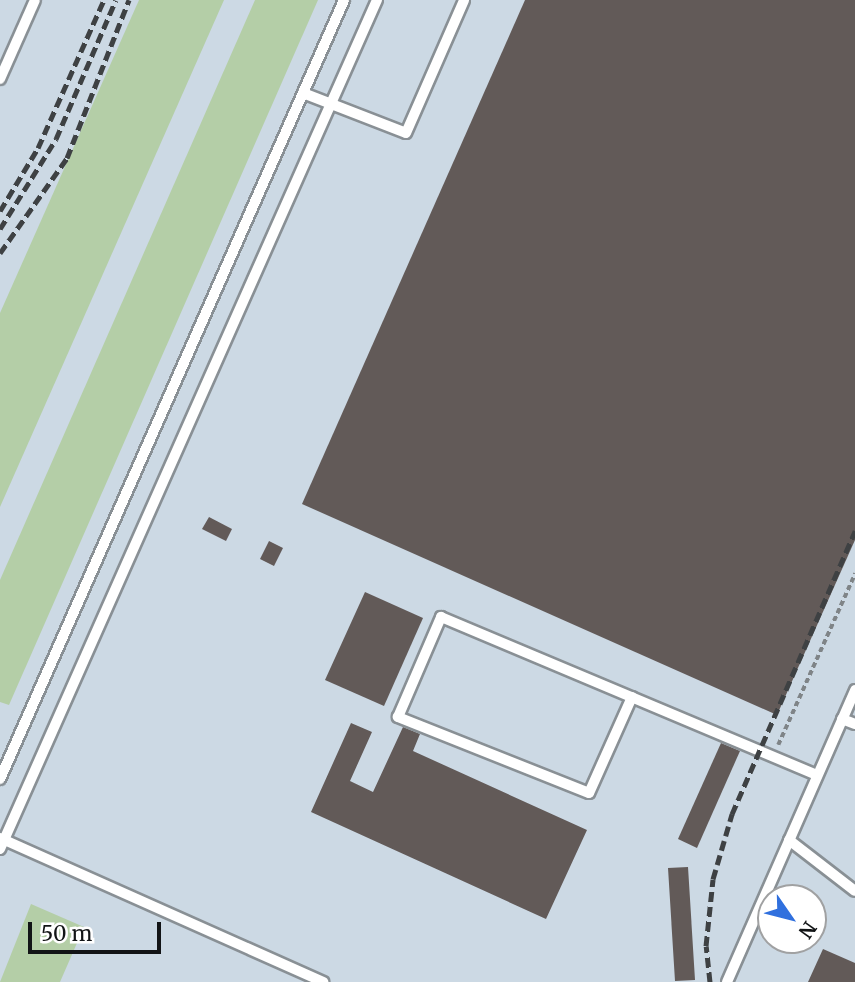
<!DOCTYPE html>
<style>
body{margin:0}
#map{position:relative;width:855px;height:982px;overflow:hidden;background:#dce3e8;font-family:Merriweather,serif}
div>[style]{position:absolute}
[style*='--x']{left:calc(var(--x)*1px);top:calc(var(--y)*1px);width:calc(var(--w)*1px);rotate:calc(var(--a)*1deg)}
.built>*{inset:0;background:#ccd9e4}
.green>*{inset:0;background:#b4cea7}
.building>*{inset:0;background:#625a58}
.path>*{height:3.5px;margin-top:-1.75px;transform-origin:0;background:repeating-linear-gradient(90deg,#7f8487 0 5px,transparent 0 8.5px)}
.roads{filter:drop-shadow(2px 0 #899095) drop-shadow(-2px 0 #899095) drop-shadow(0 2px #899095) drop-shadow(0 -2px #899095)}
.service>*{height:10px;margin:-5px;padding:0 5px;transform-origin:5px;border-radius:5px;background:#fff}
.rail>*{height:5px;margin-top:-2.5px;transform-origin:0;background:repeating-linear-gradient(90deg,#3e4143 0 10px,transparent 0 15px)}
span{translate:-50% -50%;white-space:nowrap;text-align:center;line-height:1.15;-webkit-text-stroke:7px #fff;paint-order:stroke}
.north{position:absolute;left:757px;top:884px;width:70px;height:70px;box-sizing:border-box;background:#fff;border:2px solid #a0a1a2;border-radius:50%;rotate:125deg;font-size:19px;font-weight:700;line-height:28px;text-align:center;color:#121416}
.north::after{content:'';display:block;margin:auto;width:24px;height:32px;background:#3070de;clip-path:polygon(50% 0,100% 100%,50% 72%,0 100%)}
.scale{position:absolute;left:28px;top:922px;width:133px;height:32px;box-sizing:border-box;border:4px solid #121416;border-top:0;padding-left:9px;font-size:21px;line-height:24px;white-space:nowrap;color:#121416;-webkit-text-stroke:5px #fff;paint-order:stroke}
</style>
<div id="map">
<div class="built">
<i style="clip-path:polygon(evenodd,0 0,855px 0,855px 982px,0 982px,0 0,771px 898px,813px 898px,813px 940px,771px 940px,771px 898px)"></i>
</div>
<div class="green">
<i style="clip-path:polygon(139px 0,224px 0,0 507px,0 313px)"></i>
<i style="clip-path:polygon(255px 0,318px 0,9px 705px,0 702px,0 580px)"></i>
<i style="clip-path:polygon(31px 904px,84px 927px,60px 982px,0 982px)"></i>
</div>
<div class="building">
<i style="clip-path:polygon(525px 0,855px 0,855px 540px,777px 715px,302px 504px)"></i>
<i style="clip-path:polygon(209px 517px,232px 529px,226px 541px,202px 529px)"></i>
<i style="clip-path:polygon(269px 541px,283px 548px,274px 566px,260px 559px)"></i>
<i style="clip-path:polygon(365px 592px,423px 618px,384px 706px,325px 680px)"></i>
<i style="clip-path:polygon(351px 723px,372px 732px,350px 781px,373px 792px,403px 727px,420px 734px,413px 751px,587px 830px,546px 919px,311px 812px)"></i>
<i style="clip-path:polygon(721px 743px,740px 751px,697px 848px,678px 839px)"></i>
<i style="clip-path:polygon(688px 867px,695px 980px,675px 981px,668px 868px)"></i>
<i style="clip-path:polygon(823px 949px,855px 963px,855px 982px,808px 982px)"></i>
</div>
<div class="path">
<i style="--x:778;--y:745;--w:188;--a:-65.8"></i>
</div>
<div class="roads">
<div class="service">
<i style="--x:0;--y:79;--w:86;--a:-66.1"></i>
<i style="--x:303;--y:93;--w:110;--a:21.2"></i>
<i style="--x:406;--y:133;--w:145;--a:-66.4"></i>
<i style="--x:632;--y:697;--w:105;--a:114.1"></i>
<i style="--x:589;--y:793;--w:206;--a:-158.3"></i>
<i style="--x:398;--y:717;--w:109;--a:-66.7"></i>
<i style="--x:441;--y:617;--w:408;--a:22.8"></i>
<i style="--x:842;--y:719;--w:14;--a:21"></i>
<i style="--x:0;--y:779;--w:852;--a:-66.17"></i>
<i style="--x:0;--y:838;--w:354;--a:24"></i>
<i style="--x:789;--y:840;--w:83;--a:37.7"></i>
<i style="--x:0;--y:849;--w:929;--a:-66.06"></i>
<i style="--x:727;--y:982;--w:319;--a:-66.3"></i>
</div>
</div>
<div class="rail">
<i style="--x:0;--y:211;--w:74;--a:-58.9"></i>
<i style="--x:38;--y:148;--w:162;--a:-66"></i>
<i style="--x:0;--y:229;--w:106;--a:-58.1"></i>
<i style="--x:56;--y:139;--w:151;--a:-66.7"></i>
<i style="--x:0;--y:253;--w:116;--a:-54.8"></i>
<i style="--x:67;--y:158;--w:170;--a:-68.6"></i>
<i style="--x:710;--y:982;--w:36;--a:-96"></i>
<i style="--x:706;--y:946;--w:67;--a:-84"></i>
<i style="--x:713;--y:879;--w:68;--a:-73.7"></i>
<i style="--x:732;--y:814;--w:309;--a:-66.5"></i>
</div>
<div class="north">N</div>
<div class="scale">50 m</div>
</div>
